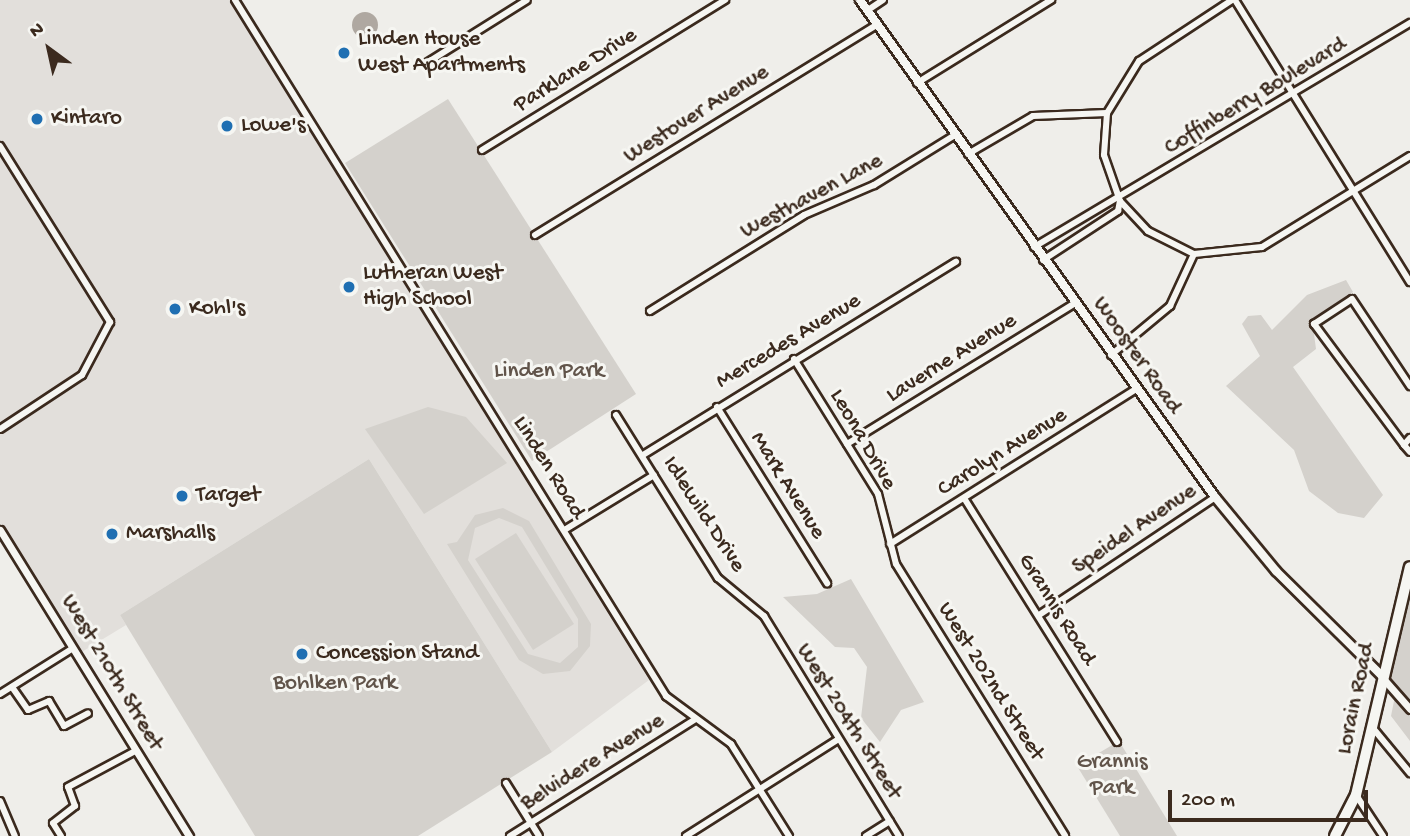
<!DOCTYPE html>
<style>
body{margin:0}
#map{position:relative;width:1410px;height:836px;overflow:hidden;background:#efeeea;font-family:"Gochi Hand",sans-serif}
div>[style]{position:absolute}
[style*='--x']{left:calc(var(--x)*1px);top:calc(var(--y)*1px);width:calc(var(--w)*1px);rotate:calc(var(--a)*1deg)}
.built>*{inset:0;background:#e2dfdb}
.green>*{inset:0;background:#d4d1cc}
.water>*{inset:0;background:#afa8a1}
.round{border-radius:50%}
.roads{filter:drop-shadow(2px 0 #3b2a1e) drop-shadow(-2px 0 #3b2a1e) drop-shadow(0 2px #3b2a1e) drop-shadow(0 -2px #3b2a1e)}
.minor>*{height:6px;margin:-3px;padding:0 3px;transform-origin:3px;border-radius:3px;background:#f6f6f2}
.tertiary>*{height:7px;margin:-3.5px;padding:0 3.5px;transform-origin:3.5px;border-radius:3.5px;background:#f6f6f2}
.secondary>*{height:8px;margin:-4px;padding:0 4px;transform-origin:4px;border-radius:4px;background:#f6f6f2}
.primary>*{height:10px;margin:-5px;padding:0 5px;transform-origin:5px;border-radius:5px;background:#f6f6f2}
.dots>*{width:19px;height:19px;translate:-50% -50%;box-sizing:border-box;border:4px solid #f6f6f2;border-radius:50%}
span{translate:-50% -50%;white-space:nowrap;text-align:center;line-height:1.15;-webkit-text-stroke:6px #f6f6f2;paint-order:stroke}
.poi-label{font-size:23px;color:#3b2a1e}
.left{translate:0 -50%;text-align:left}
.street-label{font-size:23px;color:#3b2a1e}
.park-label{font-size:23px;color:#61544a}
.north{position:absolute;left:14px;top:14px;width:70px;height:70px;-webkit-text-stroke:5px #f6f6f2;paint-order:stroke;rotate:327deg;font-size:19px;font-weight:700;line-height:28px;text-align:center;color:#3b2a1e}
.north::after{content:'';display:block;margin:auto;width:24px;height:32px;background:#3b2a1e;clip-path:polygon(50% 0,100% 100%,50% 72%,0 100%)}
.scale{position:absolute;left:1168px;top:790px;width:200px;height:32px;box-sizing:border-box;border:4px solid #3b2a1e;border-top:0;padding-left:9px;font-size:21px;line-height:24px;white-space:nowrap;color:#3b2a1e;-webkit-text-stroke:5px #f6f6f2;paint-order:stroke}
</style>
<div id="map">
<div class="built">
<i style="clip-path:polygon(0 0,229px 0,649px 680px,552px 752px,369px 459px,120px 615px,126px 625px,80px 653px,0 523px)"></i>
</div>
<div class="green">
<i style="clip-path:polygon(448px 99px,636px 394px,532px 461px,345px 163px)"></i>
<i style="clip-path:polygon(1346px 280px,1353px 292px,1312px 319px,1316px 349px,1293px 367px,1383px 495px,1364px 518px,1338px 513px,1309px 491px,1294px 450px,1226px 386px,1260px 356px,1242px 324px,1248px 316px,1261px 315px,1272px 330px,1307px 295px)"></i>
<i style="clip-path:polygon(428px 407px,466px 417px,507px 463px,424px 514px,365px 429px)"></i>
<i style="clip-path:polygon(369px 459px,552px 752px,418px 836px,255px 836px,120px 615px)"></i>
<i style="clip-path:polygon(evenodd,503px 508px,529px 521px,591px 624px,590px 646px,570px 671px,543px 674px,519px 660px,447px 544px,457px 542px,475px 515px,503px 508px,499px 518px,522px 527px,578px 619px,578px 647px,560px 663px,528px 654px,468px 560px,475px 528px,499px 518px)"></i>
<i style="clip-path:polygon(516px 533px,574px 624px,533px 650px,475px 559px)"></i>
<i style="clip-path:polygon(851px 579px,924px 702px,901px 710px,880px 742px,861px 718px,867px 667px,854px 648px,835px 647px,783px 597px,817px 594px)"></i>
<i style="clip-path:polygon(1410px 584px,1410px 741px,1391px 716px,1396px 691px,1382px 675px)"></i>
<i style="clip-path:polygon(1119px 741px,1177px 836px,1120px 836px,1077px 766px)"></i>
</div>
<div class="water">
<i class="round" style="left:352px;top:12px;width:26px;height:26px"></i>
</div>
<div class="roads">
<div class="minor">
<i style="--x:235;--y:0;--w:819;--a:58.23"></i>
<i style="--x:666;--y:696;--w:81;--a:36.4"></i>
<i style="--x:731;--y:744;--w:109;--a:57.8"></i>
<i style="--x:1232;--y:0;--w:111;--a:146.7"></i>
<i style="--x:1139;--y:61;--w:61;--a:121.6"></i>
<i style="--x:1107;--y:113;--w:42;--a:94.1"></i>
<i style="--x:1104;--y:155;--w:49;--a:70.8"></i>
<i style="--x:1120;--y:201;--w:41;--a:47"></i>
<i style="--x:1148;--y:231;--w:51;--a:26.6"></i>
<i style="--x:1194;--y:254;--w:68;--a:-5.9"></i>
<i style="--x:1262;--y:247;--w:174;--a:-31.6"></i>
<i style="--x:1235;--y:0;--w:332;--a:58.2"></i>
<i style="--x:868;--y:10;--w:18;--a:-34"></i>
<i style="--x:425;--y:64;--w:120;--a:-32.1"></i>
<i style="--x:917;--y:83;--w:158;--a:-31.8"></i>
<i style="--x:0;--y:146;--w:208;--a:58"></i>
<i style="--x:110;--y:322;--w:60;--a:117.8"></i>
<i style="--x:82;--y:375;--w:98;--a:146.6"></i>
<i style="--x:482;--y:150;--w:286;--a:-31.7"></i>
<i style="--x:968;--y:154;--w:75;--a:-30.3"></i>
<i style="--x:1033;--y:116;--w:74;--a:-2.3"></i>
<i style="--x:535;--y:235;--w:403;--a:-31.6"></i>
<i style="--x:1034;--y:247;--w:438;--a:-30.8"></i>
<i style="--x:1043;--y:260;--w:90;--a:-33.2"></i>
<i style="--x:1118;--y:211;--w:10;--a:-79"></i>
<i style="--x:650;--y:311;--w:181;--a:-31.9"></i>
<i style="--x:804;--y:215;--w:76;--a:-23.2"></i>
<i style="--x:874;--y:185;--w:95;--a:-31.7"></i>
<i style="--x:1111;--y:355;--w:77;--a:-39.7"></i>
<i style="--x:1170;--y:306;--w:57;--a:-65.2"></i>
<i style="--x:794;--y:359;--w:159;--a:58.1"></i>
<i style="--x:878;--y:494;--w:72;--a:75.6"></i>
<i style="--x:896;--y:564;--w:320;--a:58.1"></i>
<i style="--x:717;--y:407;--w:208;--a:58"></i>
<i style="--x:616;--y:415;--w:192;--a:58"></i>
<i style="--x:718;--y:578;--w:60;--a:39.6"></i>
<i style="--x:764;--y:616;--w:258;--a:58.5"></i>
<i style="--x:1410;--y:438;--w:9;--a:131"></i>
<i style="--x:1404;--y:445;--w:9;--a:49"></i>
<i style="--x:847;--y:444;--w:268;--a:-31.7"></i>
<i style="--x:1404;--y:445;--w:151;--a:-126.6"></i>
<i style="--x:1314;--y:324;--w:45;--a:-33.3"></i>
<i style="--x:1352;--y:299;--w:105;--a:56.3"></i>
<i style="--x:643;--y:455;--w:368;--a:-31.7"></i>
<i style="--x:964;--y:498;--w:288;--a:57.9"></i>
<i style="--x:566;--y:529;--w:103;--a:-31.5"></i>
<i style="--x:890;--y:544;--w:289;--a:-32.2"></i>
<i style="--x:1039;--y:615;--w:212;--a:-33.8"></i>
<i style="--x:12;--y:687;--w:28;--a:55"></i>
<i style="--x:28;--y:710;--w:23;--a:-23"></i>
<i style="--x:49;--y:701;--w:29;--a:59"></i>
<i style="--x:64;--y:726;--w:27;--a:-28"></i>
<i style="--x:0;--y:694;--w:86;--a:-32.2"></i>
<i style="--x:1372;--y:727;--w:60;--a:50.4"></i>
<i style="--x:506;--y:783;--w:62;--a:58.1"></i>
<i style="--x:1356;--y:795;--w:49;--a:56.6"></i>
<i style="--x:0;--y:801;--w:38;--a:67"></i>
<i style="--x:61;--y:836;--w:15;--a:-122"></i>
<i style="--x:53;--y:823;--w:28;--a:-38"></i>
<i style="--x:75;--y:806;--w:20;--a:-110"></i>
<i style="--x:68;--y:787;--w:76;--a:-28.2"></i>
<i style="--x:510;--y:836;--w:218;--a:-32.2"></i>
<i style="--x:686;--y:836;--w:179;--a:-32.4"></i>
<i style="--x:866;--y:836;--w:28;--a:-32"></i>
</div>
<div class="tertiary">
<i style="--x:0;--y:530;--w:360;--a:58.3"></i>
<i style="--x:1381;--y:676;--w:44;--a:48.7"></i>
</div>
<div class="secondary">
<i style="--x:860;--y:0;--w:611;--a:54.46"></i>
<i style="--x:1215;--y:497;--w:96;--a:50.5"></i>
<i style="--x:1276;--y:571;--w:148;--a:44.7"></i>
</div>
<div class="primary">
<i style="--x:1335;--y:836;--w:46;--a:-62.9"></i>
<i style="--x:1356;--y:795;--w:234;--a:-76.7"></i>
</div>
</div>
<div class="dots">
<i style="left:344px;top:53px;background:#1f6fb2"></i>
<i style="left:37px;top:119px;background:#1f6fb2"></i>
<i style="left:227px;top:126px;background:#1f6fb2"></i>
<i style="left:349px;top:287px;background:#1f6fb2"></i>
<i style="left:175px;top:309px;background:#1f6fb2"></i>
<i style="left:182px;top:496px;background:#1f6fb2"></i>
<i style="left:112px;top:534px;background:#1f6fb2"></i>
<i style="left:302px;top:654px;background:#1f6fb2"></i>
</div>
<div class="poi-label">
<span class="left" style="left:358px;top:53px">Linden House<br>West Apartments</span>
<span class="left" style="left:51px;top:119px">Kintaro</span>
<span class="left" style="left:241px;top:126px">Lowe's</span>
<span class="left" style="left:363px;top:287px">Lutheran West<br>High School</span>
<span class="left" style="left:189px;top:309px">Kohl's</span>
<span class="left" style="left:196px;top:496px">Target</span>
<span class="left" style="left:126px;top:534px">Marshalls</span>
<span class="left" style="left:316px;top:654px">Concession Stand</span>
</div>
<div class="street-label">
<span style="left:576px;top:71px;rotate:-32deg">Parklane Drive</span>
<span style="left:1256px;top:97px;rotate:-31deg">Coffinberry Boulevard</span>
<span style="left:697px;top:115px;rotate:-32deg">Westover Avenue</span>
<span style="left:812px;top:197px;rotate:-28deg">Westhaven Lane</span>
<span style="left:789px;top:342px;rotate:-31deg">Mercedes Avenue</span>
<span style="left:1136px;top:356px;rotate:55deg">Wooster Road</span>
<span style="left:952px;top:359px;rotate:-32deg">Laverne Avenue</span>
<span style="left:862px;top:440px;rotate:60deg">Leona Drive</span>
<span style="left:1003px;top:453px;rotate:-32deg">Carolyn Avenue</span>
<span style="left:548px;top:468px;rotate:58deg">Linden Road</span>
<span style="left:787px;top:486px;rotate:58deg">Mark Avenue</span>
<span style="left:703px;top:515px;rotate:57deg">Idlewild Drive</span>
<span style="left:1135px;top:530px;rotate:-34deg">Speidel Avenue</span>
<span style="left:1056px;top:610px;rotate:58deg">Grannis Road</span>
<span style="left:111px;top:673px;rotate:59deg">West 210th Street</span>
<span style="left:990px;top:682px;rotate:58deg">West 202nd Street</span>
<span style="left:1357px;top:699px;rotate:-78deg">Lorain Road</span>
<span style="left:848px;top:722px;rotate:58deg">West 204th Street</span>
<span style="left:593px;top:763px;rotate:-32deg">Belvidere Avenue</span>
</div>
<div class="park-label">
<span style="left:549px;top:372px">Linden Park</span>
<span style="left:335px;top:684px">Bohlken Park</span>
<span style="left:1112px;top:776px">Grannis<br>Park</span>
</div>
<div class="north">N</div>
<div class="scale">200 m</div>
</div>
